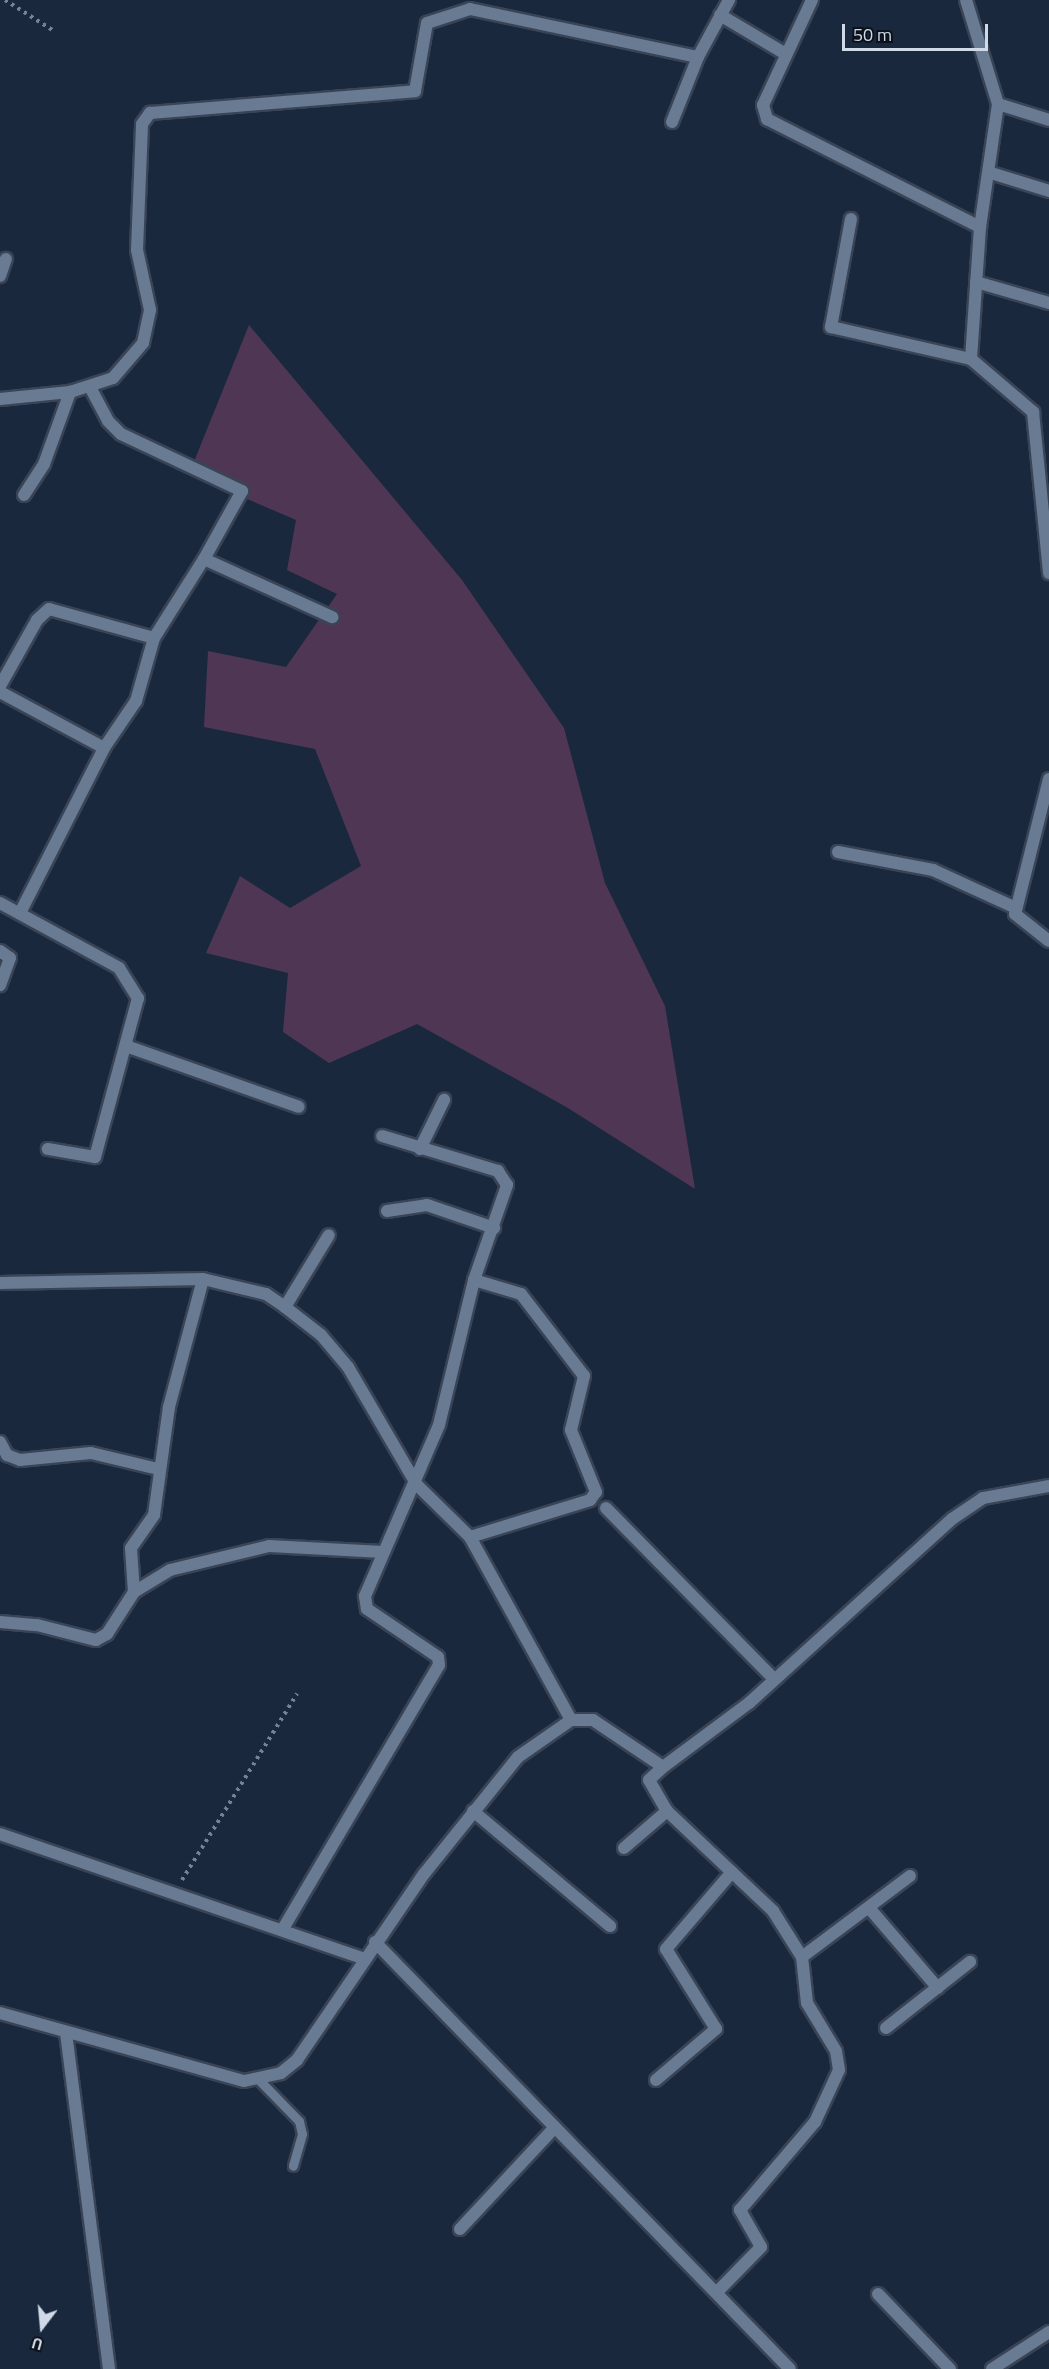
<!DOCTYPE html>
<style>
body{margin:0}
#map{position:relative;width:1049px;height:2369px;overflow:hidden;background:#1a283d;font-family:"Titillium Web",sans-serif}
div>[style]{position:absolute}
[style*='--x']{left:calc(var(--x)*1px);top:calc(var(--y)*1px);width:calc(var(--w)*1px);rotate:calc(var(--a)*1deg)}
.green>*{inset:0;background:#4f3654}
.path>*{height:4px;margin-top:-2px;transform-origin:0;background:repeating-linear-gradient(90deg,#778294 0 3px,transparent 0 7.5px)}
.roads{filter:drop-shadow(2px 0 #394456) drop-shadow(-2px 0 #394456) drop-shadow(0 2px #394456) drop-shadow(0 -2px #394456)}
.service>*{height:9px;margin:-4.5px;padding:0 4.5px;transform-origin:4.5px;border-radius:4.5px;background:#697a93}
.minor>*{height:12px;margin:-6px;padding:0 6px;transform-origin:6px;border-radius:6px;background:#697a93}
span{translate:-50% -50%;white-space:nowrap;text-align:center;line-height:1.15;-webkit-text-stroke:4.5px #0a111a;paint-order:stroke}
.north{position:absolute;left:12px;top:2297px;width:60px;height:60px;-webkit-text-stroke:4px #0a111a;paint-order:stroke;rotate:196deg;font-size:16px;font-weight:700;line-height:24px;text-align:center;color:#cfd9e7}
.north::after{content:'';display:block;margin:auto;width:21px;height:27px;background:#cfd9e7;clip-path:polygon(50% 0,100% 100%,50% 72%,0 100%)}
.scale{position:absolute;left:842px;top:24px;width:146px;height:27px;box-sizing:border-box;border:3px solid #cfd9e7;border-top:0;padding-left:8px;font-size:18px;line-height:21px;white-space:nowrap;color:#cfd9e7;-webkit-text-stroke:4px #0a111a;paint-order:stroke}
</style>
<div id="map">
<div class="green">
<i style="clip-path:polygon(249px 325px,462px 580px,564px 728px,605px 883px,665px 1006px,695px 1189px,568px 1108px,417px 1024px,329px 1063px,283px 1032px,288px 973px,206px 953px,240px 876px,290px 908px,361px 866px,315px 749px,204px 727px,208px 651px,286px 667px,337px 594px,287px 570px,296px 520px,189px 474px)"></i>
</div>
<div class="path">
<i style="--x:5;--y:0;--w:58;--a:32.3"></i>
<i style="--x:182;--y:1880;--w:219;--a:-58.3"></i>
</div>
<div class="roads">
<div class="service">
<i style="--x:260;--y:2081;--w:56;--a:45.7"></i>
<i style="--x:299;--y:2121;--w:13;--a:77"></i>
<i style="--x:302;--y:2134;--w:33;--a:106"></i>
</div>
<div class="minor">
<i style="--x:812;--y:0;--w:116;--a:115"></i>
<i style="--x:763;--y:105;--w:15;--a:74"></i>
<i style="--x:767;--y:119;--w:239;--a:26.9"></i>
<i style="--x:966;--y:0;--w:109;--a:72.9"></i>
<i style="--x:998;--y:104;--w:124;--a:98.3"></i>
<i style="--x:980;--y:227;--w:132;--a:93.9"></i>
<i style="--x:971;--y:359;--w:82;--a:40.5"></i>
<i style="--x:1033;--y:412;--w:162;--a:84.3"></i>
<i style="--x:720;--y:15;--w:74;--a:30.7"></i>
<i style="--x:998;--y:104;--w:53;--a:17.4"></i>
<i style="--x:672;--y:122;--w:70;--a:-68.2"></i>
<i style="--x:991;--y:173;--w:61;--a:17.2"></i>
<i style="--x:851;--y:219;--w:110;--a:100.5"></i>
<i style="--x:831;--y:327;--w:144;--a:12.9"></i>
<i style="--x:0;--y:276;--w:18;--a:-71"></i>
<i style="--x:976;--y:282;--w:76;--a:16"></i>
<i style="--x:90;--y:387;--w:38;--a:62"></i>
<i style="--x:108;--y:421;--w:18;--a:45"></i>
<i style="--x:121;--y:434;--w:134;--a:25.2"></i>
<i style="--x:242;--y:491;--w:78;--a:119.2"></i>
<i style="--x:0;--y:399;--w:70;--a:-5.7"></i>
<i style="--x:70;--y:392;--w:45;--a:-18"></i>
<i style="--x:113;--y:378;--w:46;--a:-49.4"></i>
<i style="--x:143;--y:343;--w:34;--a:-78"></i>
<i style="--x:150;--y:310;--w:61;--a:-102.2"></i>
<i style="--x:137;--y:250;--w:126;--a:-87.7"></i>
<i style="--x:142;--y:124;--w:14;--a:-54"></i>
<i style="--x:150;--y:113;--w:266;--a:-4.7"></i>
<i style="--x:415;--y:91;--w:69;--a:-80"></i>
<i style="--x:427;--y:23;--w:45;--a:-18"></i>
<i style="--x:470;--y:9;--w:233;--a:11.9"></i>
<i style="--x:698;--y:57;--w:65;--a:-61.5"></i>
<i style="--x:24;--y:495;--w:37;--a:-57"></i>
<i style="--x:44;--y:464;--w:77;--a:-70.1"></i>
<i style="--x:0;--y:686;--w:76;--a:-60.7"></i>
<i style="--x:37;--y:620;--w:16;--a:-43"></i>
<i style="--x:49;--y:609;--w:109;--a:15.4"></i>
<i style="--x:154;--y:638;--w:93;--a:-57.7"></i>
<i style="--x:204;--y:559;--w:141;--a:24.4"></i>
<i style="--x:0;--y:692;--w:118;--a:28.3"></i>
<i style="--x:1049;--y:779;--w:139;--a:104.1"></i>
<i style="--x:1015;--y:914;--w:43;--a:38.5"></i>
<i style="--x:838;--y:852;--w:97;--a:10.7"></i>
<i style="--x:933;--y:870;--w:91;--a:24.6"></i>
<i style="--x:0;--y:903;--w:136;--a:28.6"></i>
<i style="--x:119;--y:968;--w:36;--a:58"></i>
<i style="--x:138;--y:998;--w:165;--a:105.1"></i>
<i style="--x:95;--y:1157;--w:48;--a:-170.3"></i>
<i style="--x:20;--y:913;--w:185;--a:-63"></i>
<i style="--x:104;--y:748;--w:57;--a:-55.8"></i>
<i style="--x:136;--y:701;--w:66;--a:-74.1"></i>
<i style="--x:0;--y:951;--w:12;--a:35"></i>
<i style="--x:10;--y:958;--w:29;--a:110"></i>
<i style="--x:126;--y:1046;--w:183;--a:19.4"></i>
<i style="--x:420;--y:1149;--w:55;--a:-63.9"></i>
<i style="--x:387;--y:1211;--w:40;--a:-8.5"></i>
<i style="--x:427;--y:1205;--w:71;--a:18.9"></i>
<i style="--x:0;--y:1283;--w:203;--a:-1.1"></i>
<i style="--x:203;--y:1279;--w:65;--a:13.4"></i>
<i style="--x:266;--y:1294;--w:23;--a:34"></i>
<i style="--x:285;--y:1307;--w:46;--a:37.9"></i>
<i style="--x:321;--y:1335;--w:42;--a:49.8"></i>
<i style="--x:348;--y:1367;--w:137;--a:59.7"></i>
<i style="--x:417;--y:1485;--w:74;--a:44.5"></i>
<i style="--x:470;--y:1537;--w:209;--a:61.1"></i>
<i style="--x:285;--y:1307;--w:84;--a:-58.6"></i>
<i style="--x:0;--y:1442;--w:15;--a:62"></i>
<i style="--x:7;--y:1455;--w:14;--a:21"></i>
<i style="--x:20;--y:1460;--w:71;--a:-5.6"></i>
<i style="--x:91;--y:1453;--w:69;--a:13.4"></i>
<i style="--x:606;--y:1508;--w:240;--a:45.5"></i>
<i style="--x:470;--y:1537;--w:126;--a:-17.1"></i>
<i style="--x:590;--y:1500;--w:10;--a:-53"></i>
<i style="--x:596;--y:1492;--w:67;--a:-112"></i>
<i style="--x:571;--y:1430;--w:56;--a:-76.5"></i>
<i style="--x:584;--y:1376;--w:103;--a:-127.5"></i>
<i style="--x:521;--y:1294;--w:49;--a:-163.4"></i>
<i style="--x:134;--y:1592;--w:44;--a:-93.9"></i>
<i style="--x:131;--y:1548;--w:40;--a:-55.1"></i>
<i style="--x:154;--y:1515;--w:109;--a:-82.1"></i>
<i style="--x:169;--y:1407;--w:132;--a:-75.1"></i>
<i style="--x:0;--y:1622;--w:37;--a:5"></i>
<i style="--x:37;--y:1625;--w:61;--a:14.3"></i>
<i style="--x:96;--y:1640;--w:13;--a:-29"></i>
<i style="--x:107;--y:1634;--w:50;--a:-57.3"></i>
<i style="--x:134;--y:1592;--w:42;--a:-31.4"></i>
<i style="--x:170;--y:1570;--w:102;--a:-13.6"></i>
<i style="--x:269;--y:1546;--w:114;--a:3"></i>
<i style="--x:663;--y:1767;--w:19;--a:137"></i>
<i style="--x:649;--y:1780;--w:36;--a:60"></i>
<i style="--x:667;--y:1811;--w:146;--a:43.3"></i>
<i style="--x:773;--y:1911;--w:54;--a:57.8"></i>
<i style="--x:802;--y:1957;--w:135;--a:-36.9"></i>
<i style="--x:473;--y:1811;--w:179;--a:40"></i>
<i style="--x:0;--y:1834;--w:384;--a:18.9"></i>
<i style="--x:624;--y:1848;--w:57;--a:-40.7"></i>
<i style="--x:870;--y:1909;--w:104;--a:49.3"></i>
<i style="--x:284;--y:1927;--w:304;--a:-59.4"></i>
<i style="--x:439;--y:1665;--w:8;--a:-97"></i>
<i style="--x:438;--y:1657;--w:86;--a:-145.9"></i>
<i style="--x:367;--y:1609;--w:13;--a:-99"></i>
<i style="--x:365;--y:1596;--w:186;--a:-66.6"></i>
<i style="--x:439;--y:1425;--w:149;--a:-76.4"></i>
<i style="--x:474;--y:1280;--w:101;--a:-70.8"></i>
<i style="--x:507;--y:1185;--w:17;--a:-123"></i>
<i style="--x:498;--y:1171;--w:121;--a:-163.2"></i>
<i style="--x:375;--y:1942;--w:595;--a:45.82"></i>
<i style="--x:0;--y:2013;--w:253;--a:15.6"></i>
<i style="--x:244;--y:2081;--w:38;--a:-12"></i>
<i style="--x:281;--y:2073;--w:21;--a:-39"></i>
<i style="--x:297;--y:2060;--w:225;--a:-55.7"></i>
<i style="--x:424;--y:1874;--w:150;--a:-51.2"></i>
<i style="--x:518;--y:1757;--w:65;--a:-34.9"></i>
<i style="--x:571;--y:1720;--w:22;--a:0"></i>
<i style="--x:593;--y:1720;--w:84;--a:33.9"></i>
<i style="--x:663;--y:1767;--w:107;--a:-36.7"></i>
<i style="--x:749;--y:1703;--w:274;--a:-42.2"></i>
<i style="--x:952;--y:1519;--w:37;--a:-34"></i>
<i style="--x:983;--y:1498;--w:67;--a:-10.3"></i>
<i style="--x:886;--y:2028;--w:107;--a:-38.2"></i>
<i style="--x:66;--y:2033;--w:339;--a:82.7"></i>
<i style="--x:656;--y:2080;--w:79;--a:-40.4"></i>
<i style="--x:716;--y:2029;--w:94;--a:-122"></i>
<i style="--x:666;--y:1949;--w:101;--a:-49.4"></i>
<i style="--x:460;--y:2229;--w:139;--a:-47"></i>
<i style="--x:717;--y:2292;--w:63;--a:-45.6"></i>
<i style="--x:761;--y:2247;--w:43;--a:-119.6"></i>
<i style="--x:740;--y:2210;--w:116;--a:-49.6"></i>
<i style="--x:815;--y:2122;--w:57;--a:-65.2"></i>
<i style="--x:839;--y:2070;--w:19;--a:-99"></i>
<i style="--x:836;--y:2051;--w:56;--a:-121.1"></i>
<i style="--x:807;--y:2003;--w:46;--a:-96.2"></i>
<i style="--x:878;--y:2294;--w:104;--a:46.2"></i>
<i style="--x:992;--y:2369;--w:68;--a:-33"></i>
</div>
</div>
<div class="north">U</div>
<div class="scale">50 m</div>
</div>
